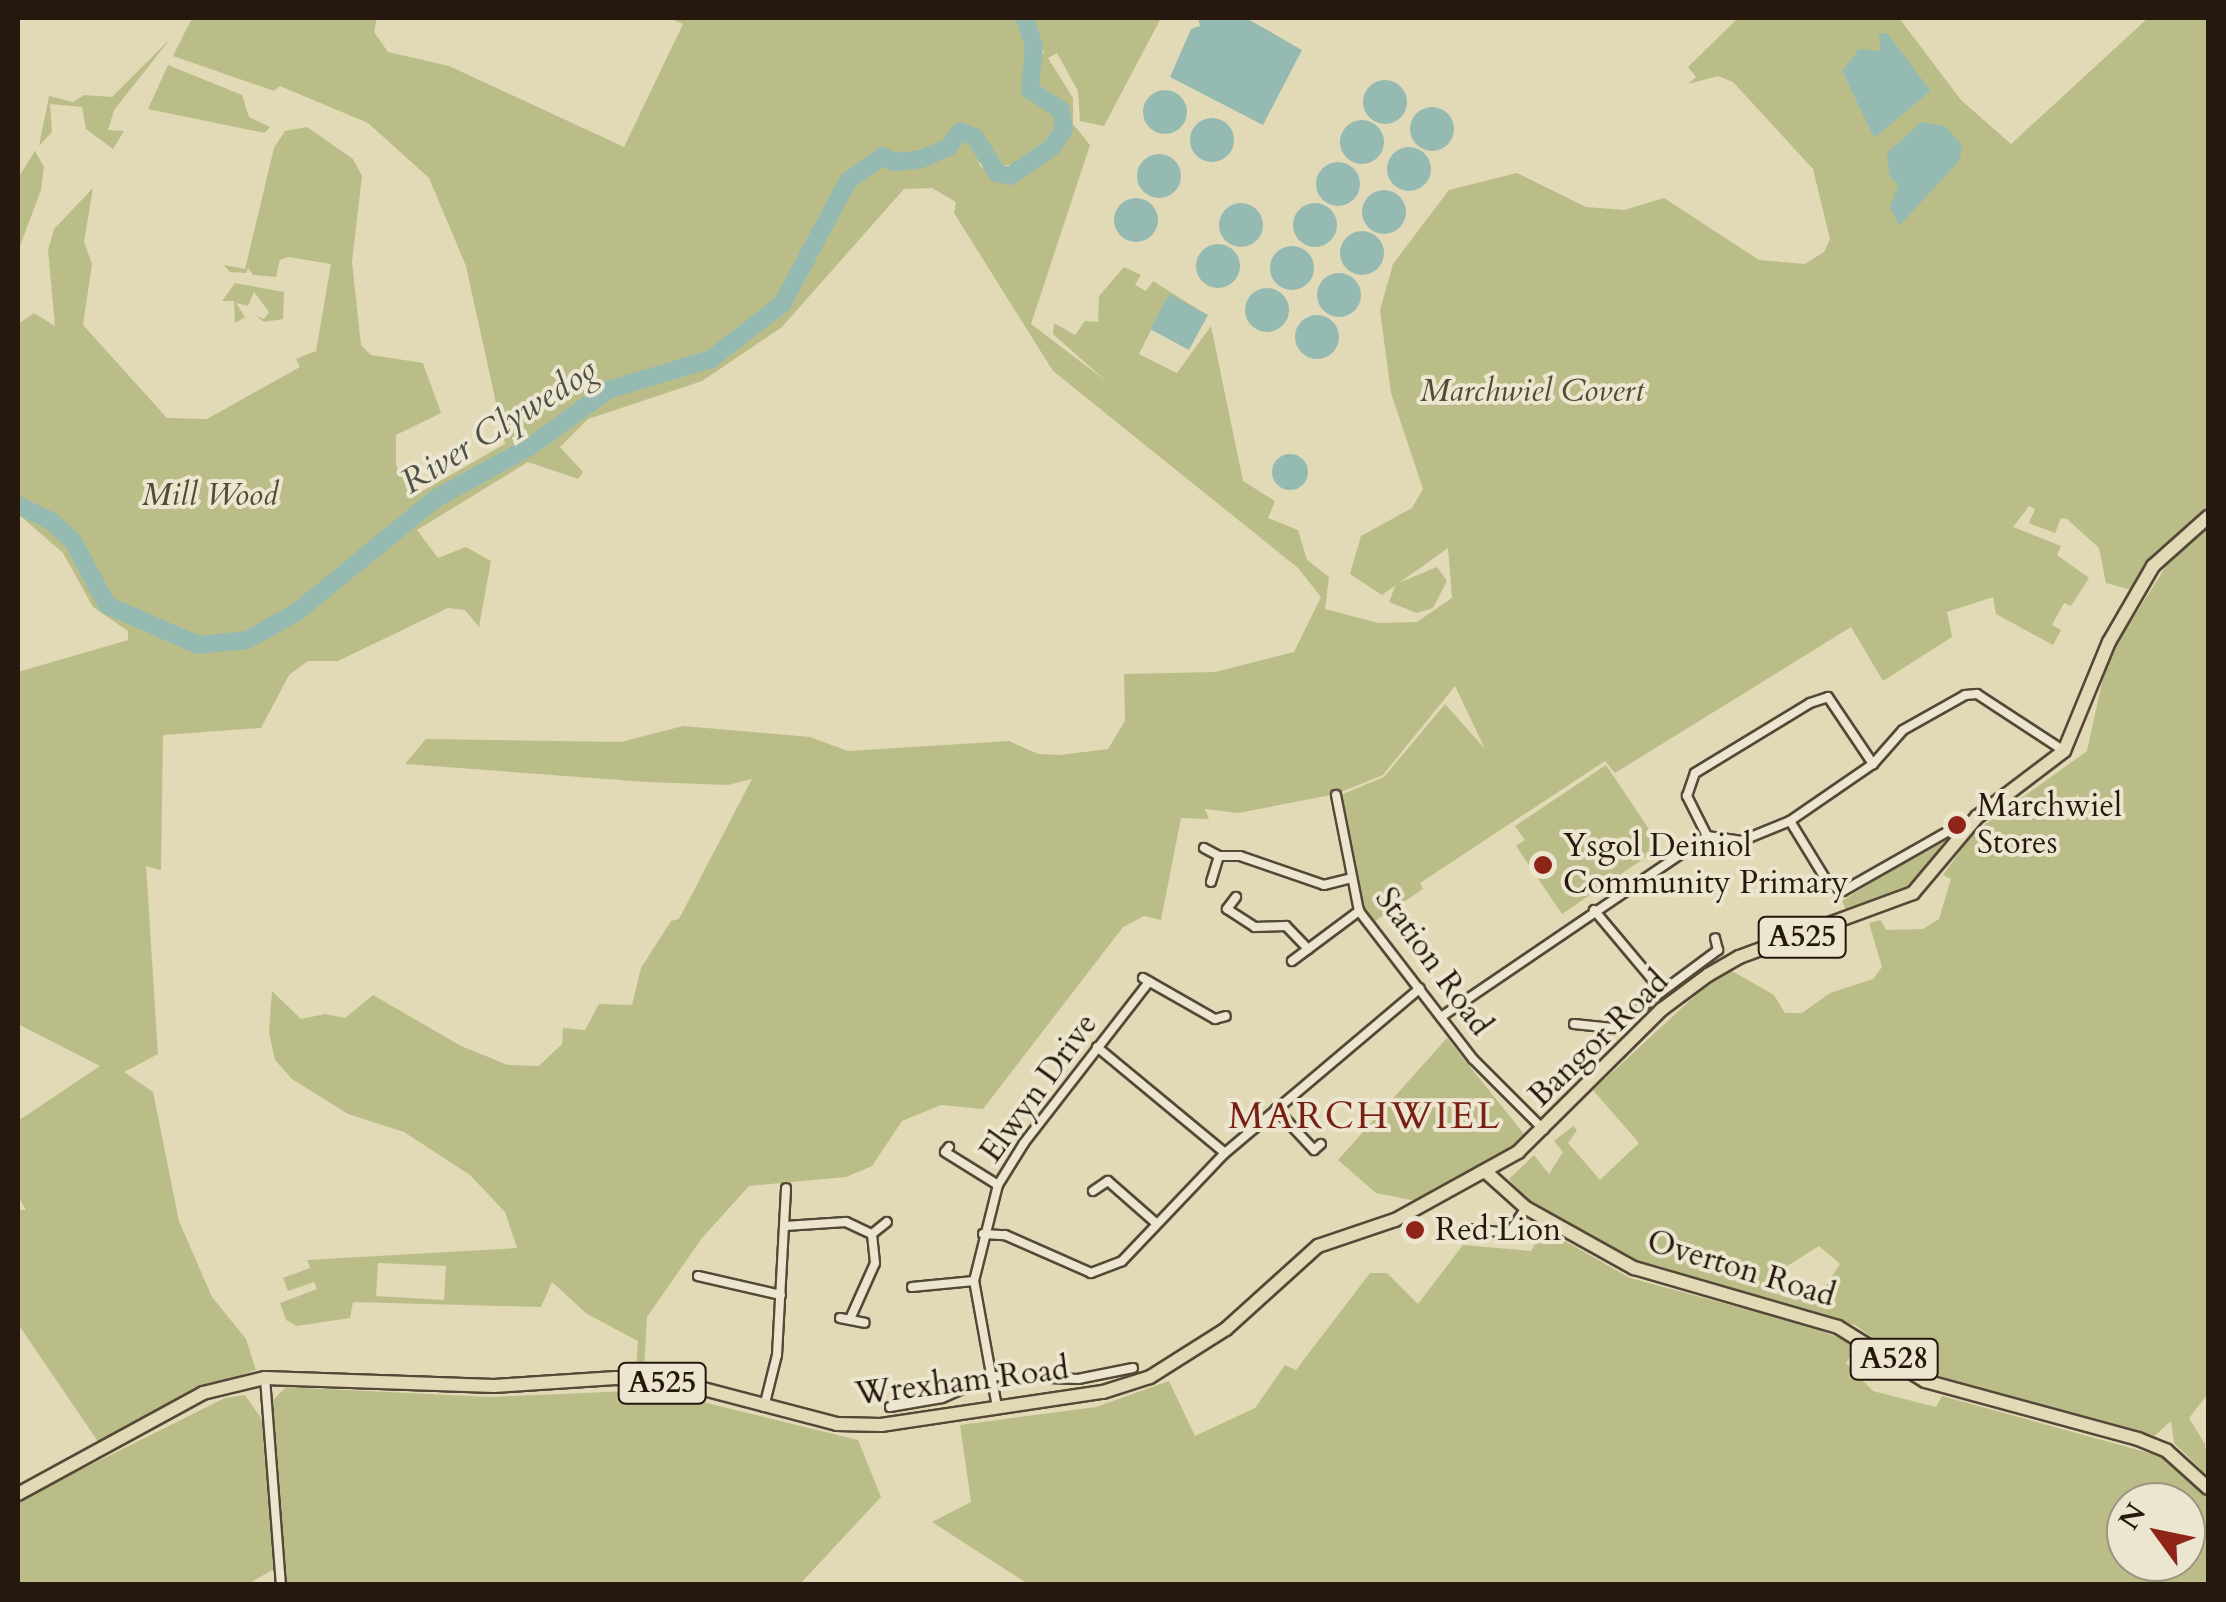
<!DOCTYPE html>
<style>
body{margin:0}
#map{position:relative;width:2226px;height:1602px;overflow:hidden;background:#e2d9b7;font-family:Cardo,serif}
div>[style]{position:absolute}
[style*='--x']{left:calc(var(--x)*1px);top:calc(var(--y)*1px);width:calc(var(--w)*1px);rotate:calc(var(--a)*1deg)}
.green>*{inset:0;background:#bbbd89}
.water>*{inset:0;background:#95bab1}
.round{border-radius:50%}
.river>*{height:18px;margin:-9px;padding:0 9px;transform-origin:9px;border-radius:9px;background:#95bab1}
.roads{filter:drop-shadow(2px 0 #554837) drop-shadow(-2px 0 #554837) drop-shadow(0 2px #554837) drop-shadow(0 -2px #554837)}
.street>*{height:8px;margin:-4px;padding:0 4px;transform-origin:4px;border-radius:4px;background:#ece6d0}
.primary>*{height:12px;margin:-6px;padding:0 6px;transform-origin:6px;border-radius:6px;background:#e2d9b7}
.dots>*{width:28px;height:28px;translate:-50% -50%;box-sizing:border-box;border:5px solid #ece6d0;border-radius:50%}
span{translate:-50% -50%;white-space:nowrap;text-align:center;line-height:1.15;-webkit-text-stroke:8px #ece6d0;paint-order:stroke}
.shield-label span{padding:2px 8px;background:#ece6d0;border:2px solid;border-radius:8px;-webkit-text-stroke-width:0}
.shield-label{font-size:30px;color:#26180c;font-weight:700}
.park-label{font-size:32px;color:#534a32;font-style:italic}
.poi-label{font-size:32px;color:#26180c}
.left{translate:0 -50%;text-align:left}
.street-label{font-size:32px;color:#26180c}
.water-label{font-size:35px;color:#4d5146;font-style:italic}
.quarter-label{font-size:38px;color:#7a1f14;letter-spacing:2.5px}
.frame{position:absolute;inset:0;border:20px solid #26180c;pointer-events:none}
.north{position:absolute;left:2106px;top:1482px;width:100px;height:100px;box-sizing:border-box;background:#ece6d0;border:2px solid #9d9482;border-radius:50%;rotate:303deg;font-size:28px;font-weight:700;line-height:40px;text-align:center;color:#26180c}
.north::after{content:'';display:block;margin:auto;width:35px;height:45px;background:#8f2418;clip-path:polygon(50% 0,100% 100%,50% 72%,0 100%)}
</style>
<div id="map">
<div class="green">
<i style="clip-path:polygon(evenodd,192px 18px,377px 18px,374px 32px,388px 52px,449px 66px,624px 147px,683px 24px,669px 18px,1019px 18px,1032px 50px,1024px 89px,1063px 119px,1052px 145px,1022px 164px,994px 166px,986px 159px,981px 130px,963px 125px,941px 149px,903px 162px,882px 154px,851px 170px,830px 195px,829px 219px,869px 166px,915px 166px,952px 153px,965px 136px,975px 145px,980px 166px,1008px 183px,1054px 155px,1071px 114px,1031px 78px,1040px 52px,1045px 54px,1028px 18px,1161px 18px,1104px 126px,1080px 121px,1078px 91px,1057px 53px,1048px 58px,1073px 98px,1073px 124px,1090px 145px,1031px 324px,1106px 381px,1053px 334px,1054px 323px,1075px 335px,1085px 321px,1098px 322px,1099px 296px,1124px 267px,1141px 275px,1135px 285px,1146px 291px,1153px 281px,1207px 315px,1168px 296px,1139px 354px,1177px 373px,1211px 326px,1243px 481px,1275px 501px,1268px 518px,1298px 530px,1307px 560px,1329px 577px,1325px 609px,1378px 623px,1417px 622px,1452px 598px,1448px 548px,1382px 595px,1350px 574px,1361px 536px,1412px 508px,1423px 489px,1391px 393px,1380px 310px,1393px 264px,1449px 190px,1517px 173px,1586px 207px,1624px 210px,1664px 198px,1759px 260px,1805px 264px,1824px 252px,1830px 239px,1813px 169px,1733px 82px,1718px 76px,1688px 84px,1696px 77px,1688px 67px,1738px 18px,1899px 18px,1961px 100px,2011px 144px,2148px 18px,2208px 18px,2208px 511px,2175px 536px,2132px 590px,2106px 583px,2099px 548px,2067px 519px,2061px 518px,2055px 533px,2029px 523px,2035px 509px,2029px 506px,2013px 527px,2061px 546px,2057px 555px,2089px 578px,2071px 606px,2064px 603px,2052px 625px,2061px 630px,2053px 645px,1996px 614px,1993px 597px,1947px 612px,1952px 637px,1883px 681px,1851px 627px,1615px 773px,1605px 761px,1420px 883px,1423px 889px,1372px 923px,1356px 895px,1338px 796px,1384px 777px,1445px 704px,1485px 749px,1455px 686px,1383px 775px,1336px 794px,1238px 813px,1205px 809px,1209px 819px,1181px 818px,1161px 920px,1144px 916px,1123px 927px,983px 1109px,941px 1105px,902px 1121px,872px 1166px,846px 1177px,749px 1186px,702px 1238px,647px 1317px,644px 1370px,636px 1369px,638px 1341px,587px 1314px,552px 1282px,541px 1307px,353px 1302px,350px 1318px,297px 1326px,286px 1320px,280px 1303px,317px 1289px,314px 1282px,288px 1291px,283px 1278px,310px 1268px,307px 1260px,517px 1248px,505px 1212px,470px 1175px,404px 1132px,348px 1114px,292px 1079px,275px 1060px,269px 1033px,272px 991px,301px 1019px,325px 1014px,345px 1018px,373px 995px,461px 1046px,508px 1065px,539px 1066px,562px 1044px,563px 1028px,585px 1030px,599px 1004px,632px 1005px,641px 968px,671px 921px,679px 919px,752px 779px,728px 785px,647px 782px,405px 764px,426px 739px,621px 742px,683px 726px,810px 737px,848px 751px,1009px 741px,1038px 754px,1060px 755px,1108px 749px,1125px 721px,1124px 674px,1215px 672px,1294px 652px,1321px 597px,1298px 568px,1053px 371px,954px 213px,956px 202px,932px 188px,904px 189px,782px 327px,702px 381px,588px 419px,560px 447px,583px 472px,578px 479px,528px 462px,417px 530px,438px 558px,466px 547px,491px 561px,479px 627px,465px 610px,448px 608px,338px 661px,308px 661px,289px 675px,261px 728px,163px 735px,161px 870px,146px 866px,158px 1054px,124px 1072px,153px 1092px,179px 1221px,212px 1297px,246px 1339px,256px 1370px,182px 1395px,99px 1443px,18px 1324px,18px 1210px,26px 1210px,18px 1196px,18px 1121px,100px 1066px,18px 1024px,18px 672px,128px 640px,128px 631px,93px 607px,63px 553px,18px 514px,18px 324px,34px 313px,55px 326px,48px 250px,54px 229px,93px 188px,84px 242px,92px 264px,83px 325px,167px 418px,207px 419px,300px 367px,296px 359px,316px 351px,331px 264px,288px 257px,280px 260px,276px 277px,253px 275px,248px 268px,246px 273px,230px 272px,224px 265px,245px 269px,274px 148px,285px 131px,307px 127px,353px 159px,362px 176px,352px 262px,361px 345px,371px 355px,423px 363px,441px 413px,396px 435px,396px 466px,419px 493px,505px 444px,466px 266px,429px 178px,368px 123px,280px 86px,274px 91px,173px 56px,192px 18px,1883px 33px,1931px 91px,1874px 137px,1842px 71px,1880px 52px,1883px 33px,192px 18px,378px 1263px,446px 1266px,444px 1300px,376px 1296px,378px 1263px)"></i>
<i style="clip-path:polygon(171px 38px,114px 110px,108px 130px,124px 131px,113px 149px,86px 129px,82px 107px,50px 104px,52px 132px,39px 146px,49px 96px,73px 102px,84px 95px,112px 97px)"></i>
<i style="clip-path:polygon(168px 65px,242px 95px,249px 117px,270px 127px,265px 133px,148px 109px)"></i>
<i style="clip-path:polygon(35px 151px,44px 167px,41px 190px,18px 251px,18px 178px)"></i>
<i style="clip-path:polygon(235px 283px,284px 292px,283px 319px,264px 322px,255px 315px,264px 319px,269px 312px,254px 292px,248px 306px,236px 303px,245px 317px,235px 323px,234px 301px,222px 301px)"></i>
<i style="clip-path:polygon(evenodd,2208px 528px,2208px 1394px,2189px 1418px,2205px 1444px,2208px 1476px,2174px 1443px,2171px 1421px,2152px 1438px,1926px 1377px,1855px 1325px,1649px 1268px,1533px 1209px,1509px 1179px,1534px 1155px,1549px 1174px,1563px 1152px,1554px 1141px,1573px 1126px,1577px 1130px,1568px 1143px,1600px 1180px,1639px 1143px,1593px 1090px,1698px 993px,1730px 970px,1774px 995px,1785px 1013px,1802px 1013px,1830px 993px,1873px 979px,1882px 967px,1869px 923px,1881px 920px,1886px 930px,1923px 929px,1939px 919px,1951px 879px,1943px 875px,1973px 833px,2087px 751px,2104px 673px,2117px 643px,2172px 557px,2208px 528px,1819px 1246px,1840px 1264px,1817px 1299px,1768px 1278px,1819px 1246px)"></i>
<i style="clip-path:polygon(1437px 567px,1447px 581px,1433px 608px,1417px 613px,1389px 602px,1396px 584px)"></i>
<i style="clip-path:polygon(1606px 765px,1661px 847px,1562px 914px,1516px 846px,1525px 840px,1515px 826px)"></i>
<i style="clip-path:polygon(1949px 834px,1914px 886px,1849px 917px,1842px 901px)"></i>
<i style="clip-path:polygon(1447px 1038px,1524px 1134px,1492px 1164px,1429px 1197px,1416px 1201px,1376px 1193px,1338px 1160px)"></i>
<i style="clip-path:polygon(evenodd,1544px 1229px,1630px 1278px,1809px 1326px,1857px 1345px,1846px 1363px,1873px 1391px,1936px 1407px,1942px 1396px,2160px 1456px,2208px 1497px,2208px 1584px,1028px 1584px,932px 1522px,971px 1502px,960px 1425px,1096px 1407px,1169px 1381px,1195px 1436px,1255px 1408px,1285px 1365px,1296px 1370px,1370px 1273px,1387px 1273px,1418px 1304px,1463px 1245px,1531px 1251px,1544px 1229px,2126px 1502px,2186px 1502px,2186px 1562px,2126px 1562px,2126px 1502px)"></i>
<i style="clip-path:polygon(286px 1387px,489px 1397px,654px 1390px,858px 1440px,881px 1497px,800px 1584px,287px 1584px,271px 1402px)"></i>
<i style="clip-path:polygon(245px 1395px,263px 1421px,274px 1569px,248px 1584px,18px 1584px,18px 1501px,225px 1398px)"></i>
</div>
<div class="water">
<i style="clip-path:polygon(1198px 18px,1246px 18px,1302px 50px,1263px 125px,1170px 77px,1191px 29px,1200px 26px)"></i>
<i style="clip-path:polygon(1887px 33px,1931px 91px,1874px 138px,1842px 71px,1859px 49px,1880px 51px,1879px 34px)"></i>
<i class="round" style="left:1363px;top:80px;width:44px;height:44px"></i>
<i class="round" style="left:1143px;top:90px;width:44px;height:44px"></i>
<i class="round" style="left:1410px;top:107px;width:44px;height:44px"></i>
<i class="round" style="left:1190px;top:118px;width:44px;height:44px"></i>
<i class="round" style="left:1340px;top:120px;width:44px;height:44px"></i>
<i style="clip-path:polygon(1921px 122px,1945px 126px,1962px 145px,1960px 160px,1899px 226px,1890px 207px,1898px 185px,1890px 177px,1887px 153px)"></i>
<i class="round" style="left:1387px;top:147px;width:44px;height:44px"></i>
<i class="round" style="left:1137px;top:154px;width:44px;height:44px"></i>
<i class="round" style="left:1316px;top:162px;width:44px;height:44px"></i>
<i class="round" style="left:1362px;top:190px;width:44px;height:44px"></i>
<i class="round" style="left:1114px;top:198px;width:44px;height:44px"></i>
<i class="round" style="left:1219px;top:203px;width:44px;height:44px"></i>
<i class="round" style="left:1293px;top:203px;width:44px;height:44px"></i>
<i class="round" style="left:1340px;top:231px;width:44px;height:44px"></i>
<i class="round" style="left:1196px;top:244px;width:44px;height:44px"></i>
<i class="round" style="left:1270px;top:246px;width:44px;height:44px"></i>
<i class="round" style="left:1317px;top:273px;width:44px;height:44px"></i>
<i class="round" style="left:1245px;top:288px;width:44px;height:44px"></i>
<i style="clip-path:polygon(1169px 294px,1208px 315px,1189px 350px,1150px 329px)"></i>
<i class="round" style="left:1295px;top:315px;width:44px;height:44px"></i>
<i class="round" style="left:1272px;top:454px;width:36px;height:36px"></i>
</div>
<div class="river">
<i style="--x:18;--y:505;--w:37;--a:26"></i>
<i style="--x:51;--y:521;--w:30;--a:42"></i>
<i style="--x:73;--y:541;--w:72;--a:62"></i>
<i style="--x:107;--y:605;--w:99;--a:23.7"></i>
<i style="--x:198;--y:645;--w:49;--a:-5.8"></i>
<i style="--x:247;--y:640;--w:57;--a:-29.2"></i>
<i style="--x:297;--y:612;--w:178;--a:-39.3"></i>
<i style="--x:435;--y:499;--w:110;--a:-28.9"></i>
<i style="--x:531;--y:446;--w:95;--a:-36"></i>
<i style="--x:608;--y:390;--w:108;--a:-16.8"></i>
<i style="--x:711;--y:359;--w:90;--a:-37.8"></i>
<i style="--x:782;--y:304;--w:140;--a:-61.8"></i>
<i style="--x:848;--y:181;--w:43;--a:-35.5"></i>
<i style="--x:883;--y:156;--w:13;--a:29"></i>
<i style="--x:894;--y:162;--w:27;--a:-6"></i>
<i style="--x:921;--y:159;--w:30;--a:-23"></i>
<i style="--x:949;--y:147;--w:19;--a:-55"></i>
<i style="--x:960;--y:131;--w:16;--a:22"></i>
<i style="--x:975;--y:137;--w:42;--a:58.6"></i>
<i style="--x:997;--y:173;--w:13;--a:13"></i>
<i style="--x:1010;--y:176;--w:51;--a:-34.6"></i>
<i style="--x:1052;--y:147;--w:22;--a:-56"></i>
<i style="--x:1064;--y:129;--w:19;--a:-99"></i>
<i style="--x:1061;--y:110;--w:37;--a:-147"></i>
<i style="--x:1030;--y:90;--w:44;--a:-84.8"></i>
<i style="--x:1034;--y:46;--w:29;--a:-108"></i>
</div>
<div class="roads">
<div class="street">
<i style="--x:1336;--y:795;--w:118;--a:78.8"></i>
<i style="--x:1359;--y:911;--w:187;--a:52.4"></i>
<i style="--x:1473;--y:1059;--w:100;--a:45"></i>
<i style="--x:1790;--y:821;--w:73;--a:58.5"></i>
<i style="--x:1828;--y:883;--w:17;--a:28"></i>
<i style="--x:1843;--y:891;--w:117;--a:-29.6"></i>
<i style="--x:1707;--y:836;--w:45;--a:-116.6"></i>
<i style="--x:1687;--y:796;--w:24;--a:-71"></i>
<i style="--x:1695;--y:773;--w:135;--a:-31.3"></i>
<i style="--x:1810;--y:703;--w:19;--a:-18"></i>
<i style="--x:1828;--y:697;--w:81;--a:56.1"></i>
<i style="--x:1204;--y:848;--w:17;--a:28"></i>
<i style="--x:1211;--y:882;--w:27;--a:-73"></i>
<i style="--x:1219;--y:856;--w:21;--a:0"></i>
<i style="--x:1240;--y:856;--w:89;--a:19"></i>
<i style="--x:1324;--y:885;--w:25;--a:-14"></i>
<i style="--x:1236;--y:897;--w:15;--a:127"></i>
<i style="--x:1227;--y:909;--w:33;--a:33"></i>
<i style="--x:1255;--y:927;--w:31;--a:-2"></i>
<i style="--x:1286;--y:926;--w:32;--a:46"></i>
<i style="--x:1594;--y:910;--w:106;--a:50"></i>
<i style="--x:1292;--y:961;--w:84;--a:-36.7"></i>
<i style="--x:1143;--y:978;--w:83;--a:29.7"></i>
<i style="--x:1215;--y:1019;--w:11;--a:-15"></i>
<i style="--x:1441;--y:1017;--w:322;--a:-34.2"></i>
<i style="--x:1707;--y:836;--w:34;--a:8"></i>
<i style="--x:1741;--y:841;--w:53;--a:-22.2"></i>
<i style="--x:1790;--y:821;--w:101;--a:-34.5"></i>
<i style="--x:1873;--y:764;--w:45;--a:-48.6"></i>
<i style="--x:1903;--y:730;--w:71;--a:-29.4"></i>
<i style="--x:1965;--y:695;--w:12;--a:-5"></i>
<i style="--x:1977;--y:694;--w:104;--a:33.2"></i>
<i style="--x:1574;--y:1024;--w:39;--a:6"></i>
<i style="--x:1613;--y:1028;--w:131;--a:-36.6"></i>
<i style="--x:1718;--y:950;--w:12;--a:-104"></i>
<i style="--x:1097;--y:1047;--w:166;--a:39.6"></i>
<i style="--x:1276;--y:1109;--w:56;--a:47.2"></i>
<i style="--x:1314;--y:1150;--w:9;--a:-41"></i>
<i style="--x:949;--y:1147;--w:6;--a:129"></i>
<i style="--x:945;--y:1152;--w:62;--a:31.9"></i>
<i style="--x:1093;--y:1191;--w:18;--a:-34"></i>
<i style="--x:1108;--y:1181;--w:64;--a:41.2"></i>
<i style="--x:785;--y:1226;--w:61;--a:-3.8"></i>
<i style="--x:846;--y:1222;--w:29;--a:25"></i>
<i style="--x:872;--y:1234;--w:19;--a:-39"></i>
<i style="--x:1474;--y:1229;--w:35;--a:7"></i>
<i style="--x:1509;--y:1233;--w:30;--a:-56"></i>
<i style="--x:983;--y:1234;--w:22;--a:3"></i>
<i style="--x:1005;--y:1235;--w:94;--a:23.8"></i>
<i style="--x:1091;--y:1273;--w:33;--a:-21"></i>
<i style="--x:1122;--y:1261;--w:149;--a:-46.4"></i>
<i style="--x:1225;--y:1153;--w:255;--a:-40.2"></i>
<i style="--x:698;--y:1276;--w:85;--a:12.9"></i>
<i style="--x:912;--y:1287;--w:62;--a:-5.5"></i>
<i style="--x:840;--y:1318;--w:25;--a:11"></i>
<i style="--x:850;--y:1319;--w:61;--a:-65.9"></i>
<i style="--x:875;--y:1263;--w:29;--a:-96"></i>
<i style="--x:265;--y:1378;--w:207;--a:85.6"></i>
<i style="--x:764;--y:1407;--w:54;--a:-76"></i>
<i style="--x:777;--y:1355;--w:167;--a:-86.9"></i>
<i style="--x:890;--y:1407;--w:53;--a:-9.8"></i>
<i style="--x:942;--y:1398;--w:55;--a:-23.7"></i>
<i style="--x:992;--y:1376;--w:86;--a:2"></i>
<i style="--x:1078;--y:1379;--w:56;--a:-11.3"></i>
<i style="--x:997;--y:1407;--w:128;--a:-100.3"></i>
<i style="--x:974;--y:1281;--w:99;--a:-76"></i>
<i style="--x:998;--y:1185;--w:49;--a:-58.2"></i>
<i style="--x:1024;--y:1143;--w:204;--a:-52.2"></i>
</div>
<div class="primary">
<i style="--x:1486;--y:1172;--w:54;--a:42"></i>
<i style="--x:1526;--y:1208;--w:124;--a:29.1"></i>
<i style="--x:1634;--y:1268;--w:212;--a:16.1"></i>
<i style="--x:1838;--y:1327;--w:102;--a:31.8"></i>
<i style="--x:1925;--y:1381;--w:221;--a:15.2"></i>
<i style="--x:2138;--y:1439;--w:31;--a:22"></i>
<i style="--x:2167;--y:1451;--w:55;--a:42.1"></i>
<i style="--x:18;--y:1494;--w:211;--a:-28.6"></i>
<i style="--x:203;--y:1393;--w:64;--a:-13.6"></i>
<i style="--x:265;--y:1378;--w:229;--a:2"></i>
<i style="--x:494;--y:1386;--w:122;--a:-3.8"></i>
<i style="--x:616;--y:1378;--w:76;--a:6"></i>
<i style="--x:692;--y:1386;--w:150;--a:14.7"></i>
<i style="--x:837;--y:1424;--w:44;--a:1.3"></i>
<i style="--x:881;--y:1425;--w:224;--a:-8.5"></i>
<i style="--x:1103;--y:1392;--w:49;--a:-17.7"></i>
<i style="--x:1150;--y:1377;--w:90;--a:-32.3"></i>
<i style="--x:1226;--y:1329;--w:124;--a:-42.1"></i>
<i style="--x:1318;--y:1246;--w:81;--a:-18.7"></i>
<i style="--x:1395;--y:1220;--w:141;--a:-28.9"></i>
<i style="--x:1518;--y:1152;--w:202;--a:-44.8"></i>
<i style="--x:1661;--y:1010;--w:59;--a:-36.7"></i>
<i style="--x:1708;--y:975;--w:36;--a:-30"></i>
<i style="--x:1739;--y:957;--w:185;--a:-20.2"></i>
<i style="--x:1913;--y:893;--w:99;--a:-49.9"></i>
<i style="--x:1977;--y:817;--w:109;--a:-37.2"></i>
<i style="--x:2064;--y:751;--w:118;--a:-67.6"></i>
<i style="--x:2109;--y:642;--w:88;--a:-59.9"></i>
<i style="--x:2153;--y:566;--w:74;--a:-41.7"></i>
</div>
</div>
<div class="dots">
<i style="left:1957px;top:825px;background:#8f2418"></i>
<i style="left:1543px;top:865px;background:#8f2418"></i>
<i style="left:1415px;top:1230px;background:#8f2418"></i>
</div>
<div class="shield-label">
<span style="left:1802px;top:937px">A525</span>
<span style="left:1894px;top:1359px">A528</span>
<span style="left:662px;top:1383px">A525</span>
</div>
<div class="park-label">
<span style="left:1532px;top:391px">Marchwiel Covert</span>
<span style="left:210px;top:495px">Mill Wood</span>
</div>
<div class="poi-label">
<span class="left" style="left:1977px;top:825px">Marchwiel<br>Stores</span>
<span class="left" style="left:1563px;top:865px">Ysgol Deiniol<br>Community Primary</span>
<span class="left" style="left:1435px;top:1230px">Red Lion</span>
</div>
<div class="street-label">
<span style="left:1433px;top:962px;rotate:54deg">Station Road</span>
<span style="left:1599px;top:1039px;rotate:-44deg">Bangor Road</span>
<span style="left:1039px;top:1088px;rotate:-54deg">Elwyn Drive</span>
<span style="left:1741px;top:1269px;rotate:17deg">Overton Road</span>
<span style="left:962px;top:1382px;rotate:-7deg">Wrexham Road</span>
</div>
<div class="water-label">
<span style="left:499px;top:426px;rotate:-32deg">River Clywedog</span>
</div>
<div class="quarter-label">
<span style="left:1365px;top:1117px">MARCHWIEL</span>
</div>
<div class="frame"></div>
<div class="north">N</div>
</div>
